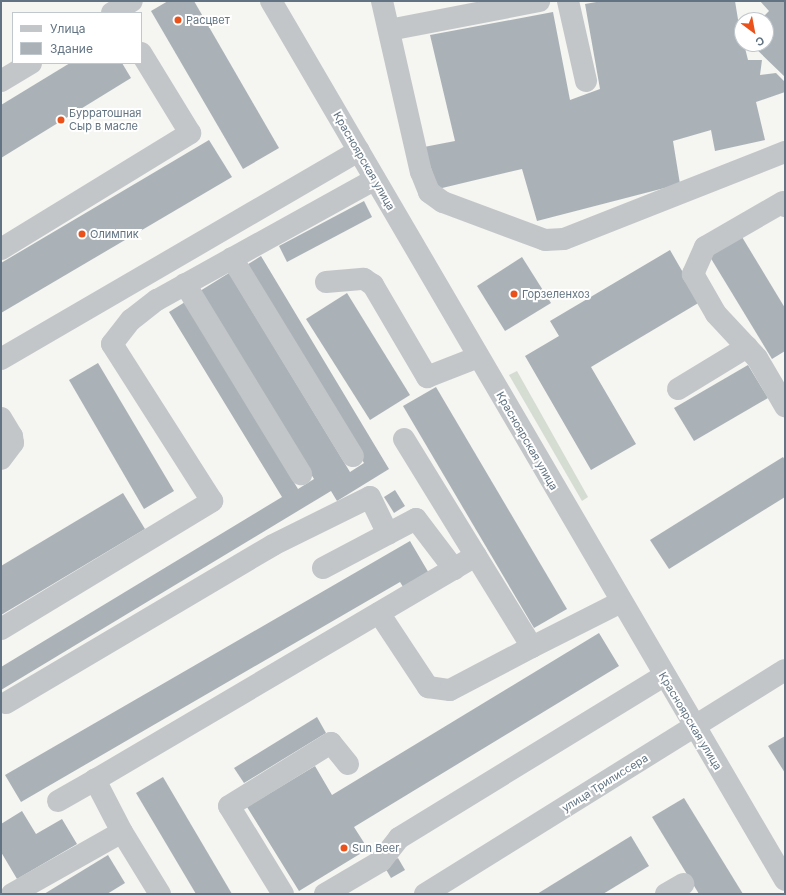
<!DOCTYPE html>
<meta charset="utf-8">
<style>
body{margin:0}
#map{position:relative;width:786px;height:895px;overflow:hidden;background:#f5f5f1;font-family:Inter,sans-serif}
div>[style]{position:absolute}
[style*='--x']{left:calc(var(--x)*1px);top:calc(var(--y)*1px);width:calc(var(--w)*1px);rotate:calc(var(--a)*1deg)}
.green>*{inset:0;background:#d5dcd2}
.building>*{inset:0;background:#aab2b8}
.minor>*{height:22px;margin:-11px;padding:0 11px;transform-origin:11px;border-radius:11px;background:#c2c6c9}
.dots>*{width:11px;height:11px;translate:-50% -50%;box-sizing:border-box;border:2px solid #fff;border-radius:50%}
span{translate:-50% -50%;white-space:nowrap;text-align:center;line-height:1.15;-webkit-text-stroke:4px #fff;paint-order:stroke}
.poi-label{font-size:11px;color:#627483}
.left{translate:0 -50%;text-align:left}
.street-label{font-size:11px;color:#627483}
.frame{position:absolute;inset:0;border:2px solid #627483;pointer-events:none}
.legend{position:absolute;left:12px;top:12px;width:130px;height:52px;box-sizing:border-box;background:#fff;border:1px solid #c0c7cd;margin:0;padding:5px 7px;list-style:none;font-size:12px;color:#627483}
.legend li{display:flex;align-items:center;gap:8px;height:20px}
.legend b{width:20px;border:1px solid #c0c7cd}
.north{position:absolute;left:734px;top:12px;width:40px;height:40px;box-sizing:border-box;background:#fff;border:1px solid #c0c7cd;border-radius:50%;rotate:148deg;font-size:11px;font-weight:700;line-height:16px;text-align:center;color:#627483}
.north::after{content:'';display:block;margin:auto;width:14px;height:18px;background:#eb521b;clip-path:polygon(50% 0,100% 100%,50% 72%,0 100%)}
</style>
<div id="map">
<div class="green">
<i style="clip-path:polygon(517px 371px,588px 497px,582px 501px,509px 375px)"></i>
</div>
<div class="building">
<i style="clip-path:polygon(168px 1px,194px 1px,279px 148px,243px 169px,151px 11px)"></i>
<i style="clip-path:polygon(602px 1px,735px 1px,742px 44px,744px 44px,748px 60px,762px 60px,760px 75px,776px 73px,785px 82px,785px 92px,756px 102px,765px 140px,715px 151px,711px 130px,673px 141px,680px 184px,537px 221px,522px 169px,438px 189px,424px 147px,455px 141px,430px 35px,553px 12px,570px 100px,600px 89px,585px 4px)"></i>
<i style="clip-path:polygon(760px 1px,785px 1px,785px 77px,751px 44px,766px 44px,766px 20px,760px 20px,769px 11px)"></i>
<i style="clip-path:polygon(70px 63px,122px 63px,131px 78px,1px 158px,1px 105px)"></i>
<i style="clip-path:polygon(209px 140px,232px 177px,1px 313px,1px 263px)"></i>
<i style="clip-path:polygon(364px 201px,372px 217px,287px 262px,279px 246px)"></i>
<i style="clip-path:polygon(739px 232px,785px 308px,785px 351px,772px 359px,707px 252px)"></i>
<i style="clip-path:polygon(670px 250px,700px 302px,591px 367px,636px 444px,591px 470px,525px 356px,559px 336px,550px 321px)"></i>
<i style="clip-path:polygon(261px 256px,389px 469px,337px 501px,331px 491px,1px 690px,1px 667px,282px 497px,169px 312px,185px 302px,298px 489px,314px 479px,200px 291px,229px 273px,350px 472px,364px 463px,245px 266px)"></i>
<i style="clip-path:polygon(522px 257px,551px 303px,505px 331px,477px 286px)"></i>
<i style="clip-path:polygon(347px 293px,410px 395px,370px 420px,306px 319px)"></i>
<i style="clip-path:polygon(98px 363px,174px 491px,144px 509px,69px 380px)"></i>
<i style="clip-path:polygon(748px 365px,768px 398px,694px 441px,674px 408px)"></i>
<i style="clip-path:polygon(436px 387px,567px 609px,534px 628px,403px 406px)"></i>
<i style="clip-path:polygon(783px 457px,785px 460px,785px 497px,669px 569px,650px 540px)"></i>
<i style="clip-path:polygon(395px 490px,405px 506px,394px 513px,384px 497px)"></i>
<i style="clip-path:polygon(123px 493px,145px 529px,1px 615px,1px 566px)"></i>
<i style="clip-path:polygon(410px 541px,430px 575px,405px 590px,400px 582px,21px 802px,5px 775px)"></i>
<i style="clip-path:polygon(599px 633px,619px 666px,354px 827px,368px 849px,299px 891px,247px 807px,315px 766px,332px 795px)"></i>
<i style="clip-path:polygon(317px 717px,326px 733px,244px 783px,234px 768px)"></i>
<i style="clip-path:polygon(785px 736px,785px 773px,768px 746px)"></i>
<i style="clip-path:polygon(163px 777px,232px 894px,196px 894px,136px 793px)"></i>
<i style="clip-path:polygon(684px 798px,743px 894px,699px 894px,652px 817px)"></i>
<i style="clip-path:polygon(22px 811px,36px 834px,62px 819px,77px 844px,17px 879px,1px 852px,1px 824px)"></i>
<i style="clip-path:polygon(631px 836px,649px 866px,603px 894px,537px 894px)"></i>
<i style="clip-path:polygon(108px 855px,125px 883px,107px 894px,44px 894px)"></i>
<i style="clip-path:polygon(398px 858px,405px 870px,391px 878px,384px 866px)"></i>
</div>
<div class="minor">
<i style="--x:271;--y:1;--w:1018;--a:59.68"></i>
<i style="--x:382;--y:1;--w:175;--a:77.2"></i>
<i style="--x:421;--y:172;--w:22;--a:68"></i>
<i style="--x:429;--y:192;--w:17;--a:36"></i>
<i style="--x:443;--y:202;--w:109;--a:20.4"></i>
<i style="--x:545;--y:240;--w:19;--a:-3"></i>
<i style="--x:564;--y:239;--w:238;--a:-21.5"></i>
<i style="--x:568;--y:1;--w:82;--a:77.3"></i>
<i style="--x:112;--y:13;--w:23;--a:-31"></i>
<i style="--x:389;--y:30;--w:153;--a:-10.9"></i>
<i style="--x:1;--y:81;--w:35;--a:-31"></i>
<i style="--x:785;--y:206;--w:4;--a:-117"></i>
<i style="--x:783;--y:202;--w:90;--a:150"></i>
<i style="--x:705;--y:247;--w:30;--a:114"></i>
<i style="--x:693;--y:274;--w:46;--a:60.1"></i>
<i style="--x:716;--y:314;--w:60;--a:47"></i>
<i style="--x:757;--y:358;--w:56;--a:59.7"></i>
<i style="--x:1;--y:249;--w:222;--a:-31.5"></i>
<i style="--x:190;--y:133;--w:94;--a:-121.5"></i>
<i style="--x:232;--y:258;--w:232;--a:58.6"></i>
<i style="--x:326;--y:282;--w:38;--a:-5"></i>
<i style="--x:364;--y:279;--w:11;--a:34"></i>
<i style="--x:373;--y:285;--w:107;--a:59.6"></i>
<i style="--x:427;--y:377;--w:55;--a:-21.4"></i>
<i style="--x:185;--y:284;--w:223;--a:58.6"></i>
<i style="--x:1;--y:359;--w:414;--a:-30.2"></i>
<i style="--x:678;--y:389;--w:81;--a:-31.3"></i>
<i style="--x:1;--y:418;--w:21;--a:59"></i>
<i style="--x:12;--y:436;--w:7;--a:82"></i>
<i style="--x:13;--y:443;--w:20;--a:127"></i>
<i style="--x:404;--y:439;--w:244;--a:58.4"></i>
<i style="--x:532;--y:647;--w:100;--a:-26.8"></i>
<i style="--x:323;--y:568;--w:105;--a:-27.8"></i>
<i style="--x:416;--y:519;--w:63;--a:52.8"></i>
<i style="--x:379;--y:613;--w:89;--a:56.5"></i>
<i style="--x:428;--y:687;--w:22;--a:8"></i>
<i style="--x:450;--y:690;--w:93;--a:-27.7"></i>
<i style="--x:1;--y:629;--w:247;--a:-31.2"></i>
<i style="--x:212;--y:501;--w:186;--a:-122.5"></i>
<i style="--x:112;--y:344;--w:31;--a:-52"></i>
<i style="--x:131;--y:320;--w:33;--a:-38"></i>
<i style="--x:157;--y:300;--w:249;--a:-29"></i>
<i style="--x:6;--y:703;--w:310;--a:-30.6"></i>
<i style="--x:273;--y:545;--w:108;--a:-26.3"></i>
<i style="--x:370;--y:497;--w:41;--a:64.1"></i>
<i style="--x:58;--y:801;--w:43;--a:-29.6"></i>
<i style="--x:122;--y:832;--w:59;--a:-117.4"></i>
<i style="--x:95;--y:780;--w:442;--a:-30.5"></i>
<i style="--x:12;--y:894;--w:126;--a:-29.4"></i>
<i style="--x:122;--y:832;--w:73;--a:58.5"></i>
<i style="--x:283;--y:894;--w:103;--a:-121.5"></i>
<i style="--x:229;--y:806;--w:120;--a:-31.7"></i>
<i style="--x:331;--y:743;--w:27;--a:51"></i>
<i style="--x:325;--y:894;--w:65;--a:-30.5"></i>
<i style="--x:381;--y:861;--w:29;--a:-52"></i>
<i style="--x:399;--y:838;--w:310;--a:-31.5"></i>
<i style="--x:425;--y:894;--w:424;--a:-31.9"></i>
<i style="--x:666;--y:894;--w:20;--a:-30"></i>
</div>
<div class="dots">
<i style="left:178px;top:20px;background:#eb521b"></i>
<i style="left:61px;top:120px;background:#eb521b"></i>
<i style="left:82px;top:234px;background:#eb521b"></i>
<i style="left:514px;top:294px;background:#eb521b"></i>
<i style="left:344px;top:848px;background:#eb521b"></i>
</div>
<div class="poi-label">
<span class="left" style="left:186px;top:20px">Расцвет</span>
<span class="left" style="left:69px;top:120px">Бурратошная<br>Сыр в масле</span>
<span class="left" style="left:90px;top:234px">Олимпик</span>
<span class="left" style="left:522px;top:294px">Горзеленхоз</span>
<span class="left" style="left:352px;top:848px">Sun Beer</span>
</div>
<div class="street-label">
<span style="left:364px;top:161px;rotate:60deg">Красноярская улица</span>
<span style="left:527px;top:441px;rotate:60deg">Красноярская улица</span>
<span style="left:690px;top:721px;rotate:59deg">Красноярская улица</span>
<span style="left:605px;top:783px;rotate:-32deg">улица Трилиссера</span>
</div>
<div class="frame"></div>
<ul class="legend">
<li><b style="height:5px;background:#c2c6c9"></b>Улица</li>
<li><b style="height:11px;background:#aab2b8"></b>Здание</li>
</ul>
<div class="north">С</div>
</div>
